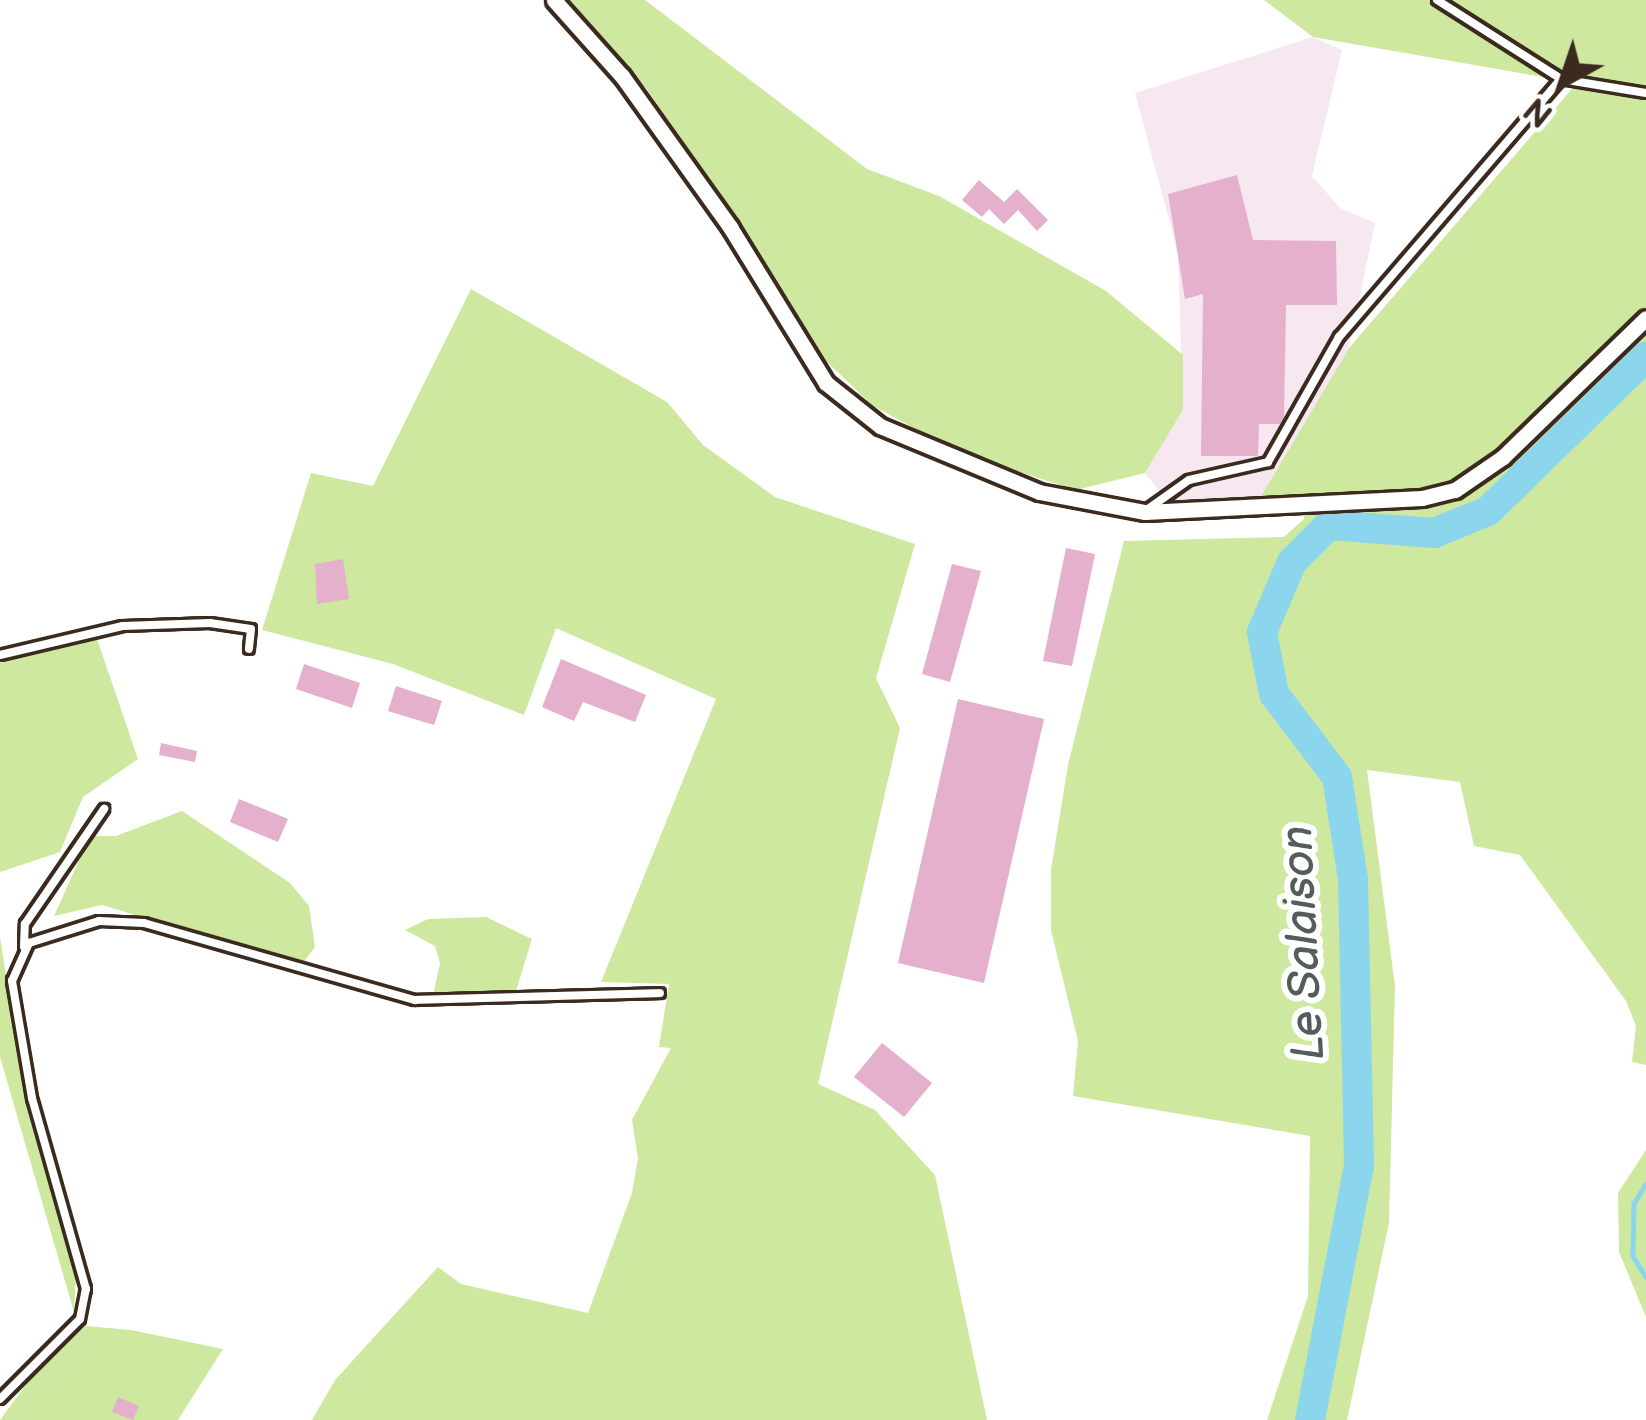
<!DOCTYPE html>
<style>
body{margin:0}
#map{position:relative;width:1646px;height:1420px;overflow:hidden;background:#fff;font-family:"Balsamiq Sans",sans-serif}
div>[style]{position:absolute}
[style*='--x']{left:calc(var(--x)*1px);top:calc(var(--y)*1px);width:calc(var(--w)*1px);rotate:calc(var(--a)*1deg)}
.built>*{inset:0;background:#f7e7f0}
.green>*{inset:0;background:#cee89f}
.stream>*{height:4.5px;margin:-2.25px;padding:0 2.25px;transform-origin:2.25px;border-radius:2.25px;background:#8cd6ed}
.river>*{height:30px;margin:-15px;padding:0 15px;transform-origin:15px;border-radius:15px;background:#8cd6ed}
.building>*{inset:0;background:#e4b0cc}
.roads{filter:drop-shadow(3px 0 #3b2a1e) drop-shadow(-3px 0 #3b2a1e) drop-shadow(0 3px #3b2a1e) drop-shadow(0 -3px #3b2a1e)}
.service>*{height:8px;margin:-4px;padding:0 4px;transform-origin:4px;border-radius:4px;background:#fff}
.minor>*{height:15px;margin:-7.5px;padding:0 7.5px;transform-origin:7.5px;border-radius:7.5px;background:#fff}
span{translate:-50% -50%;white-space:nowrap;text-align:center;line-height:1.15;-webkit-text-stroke:12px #fff;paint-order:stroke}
.water-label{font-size:45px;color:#535e5c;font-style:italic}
.north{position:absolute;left:1502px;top:24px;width:120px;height:120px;-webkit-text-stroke:9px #fff;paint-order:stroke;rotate:220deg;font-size:33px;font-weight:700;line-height:48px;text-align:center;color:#3b2a1e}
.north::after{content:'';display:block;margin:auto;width:42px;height:54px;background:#3b2a1e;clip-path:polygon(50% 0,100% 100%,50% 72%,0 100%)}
</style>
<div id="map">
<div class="built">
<i style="clip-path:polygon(1313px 37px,1342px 50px,1312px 176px,1340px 208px,1375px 223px,1349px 348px,1260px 498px,1168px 502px,1145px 473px,1183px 410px,1178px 253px,1135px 93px)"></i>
</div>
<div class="green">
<i style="clip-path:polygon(566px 0,645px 0,867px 169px,939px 196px,1106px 291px,1183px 355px,1183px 410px,1145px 473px,1076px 490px,957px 452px,872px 405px,826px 361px,646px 88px)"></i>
<i style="clip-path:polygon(1264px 0,1646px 0,1646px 1065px,1632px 1062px,1636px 1026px,1626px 1001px,1520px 855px,1474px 846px,1460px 782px,1367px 770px,1395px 986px,1389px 1223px,1347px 1420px,1267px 1420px,1308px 1296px,1310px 1136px,1073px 1096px,1078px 1041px,1051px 930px,1051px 870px,1068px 765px,1124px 541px,1284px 537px,1304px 519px,1307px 495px,1260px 498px,1349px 348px,1577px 83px,1313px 37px)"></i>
<i style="clip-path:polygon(471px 289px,667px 402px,703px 445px,775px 497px,915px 544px,876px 678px,900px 728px,818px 1084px,875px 1110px,935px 1175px,987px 1420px,312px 1420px,335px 1380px,438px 1267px,461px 1284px,588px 1313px,632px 1193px,638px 1158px,632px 1120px,671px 1048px,659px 1047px,669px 984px,601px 982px,716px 699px,556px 628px,524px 715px,393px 664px,262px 630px,311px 473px,373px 486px)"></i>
<i style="clip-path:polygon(96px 636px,138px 759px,83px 797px,60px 852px,0 872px,0 663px)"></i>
<i style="clip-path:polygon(182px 811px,290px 883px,309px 906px,315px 947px,301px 965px,102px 905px,54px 916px,90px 836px,116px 836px)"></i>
<i style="clip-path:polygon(486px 917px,532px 939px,516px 991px,490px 999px,433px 996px,440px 963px,435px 946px,405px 930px,428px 919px)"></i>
<i style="clip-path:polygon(0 937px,27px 1109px,76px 1275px,74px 1312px,0 1057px)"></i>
<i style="clip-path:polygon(1646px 1150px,1646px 1317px,1619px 1252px,1618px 1193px)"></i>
<i style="clip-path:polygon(86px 1326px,131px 1330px,223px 1349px,178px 1420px,0 1420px,45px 1359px)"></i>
</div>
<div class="stream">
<i style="--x:1646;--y:1184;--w:23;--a:121"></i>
<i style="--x:1634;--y:1204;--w:52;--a:91.1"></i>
<i style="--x:1633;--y:1256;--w:25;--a:58"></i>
</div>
<div class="river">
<i style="--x:1310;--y:1420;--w:260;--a:-79.1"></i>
<i style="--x:1359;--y:1165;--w:286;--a:-91.2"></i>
<i style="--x:1353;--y:879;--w:103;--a:-98.9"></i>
<i style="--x:1337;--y:777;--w:104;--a:-127.2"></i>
<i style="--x:1274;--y:694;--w:63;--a:-101"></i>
<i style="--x:1262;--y:632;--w:76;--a:-66.8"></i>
<i style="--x:1292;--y:562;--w:52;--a:-45"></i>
<i style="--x:1329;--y:525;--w:105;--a:4.4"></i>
<i style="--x:1434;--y:533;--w:58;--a:-22.2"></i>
<i style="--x:1488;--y:511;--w:221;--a:-44.3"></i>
</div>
<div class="building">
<i style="clip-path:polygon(1237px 175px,1253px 240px,1336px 241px,1337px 305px,1286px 305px,1284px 417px,1280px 424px,1259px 424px,1258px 456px,1201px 456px,1203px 294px,1185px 299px,1168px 194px)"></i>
<i style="clip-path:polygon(979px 180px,1004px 202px,1017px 189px,1048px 220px,1037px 231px,1018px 210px,1004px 224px,989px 209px,982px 217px,962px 200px)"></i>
<i style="clip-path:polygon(1066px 548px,1095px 554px,1072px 666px,1043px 661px)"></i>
<i style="clip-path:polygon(343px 559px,349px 599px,317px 604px,315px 564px)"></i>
<i style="clip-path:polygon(952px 564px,981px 571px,950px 682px,922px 674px)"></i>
<i style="clip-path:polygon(561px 659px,646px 695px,635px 722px,583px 702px,574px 721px,542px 707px)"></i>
<i style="clip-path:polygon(304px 664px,360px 683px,352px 708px,296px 689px)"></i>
<i style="clip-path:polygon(396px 686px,442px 701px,434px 725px,388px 711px)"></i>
<i style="clip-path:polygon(958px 699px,1044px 719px,984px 983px,898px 963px)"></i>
<i style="clip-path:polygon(161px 743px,197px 751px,195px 762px,159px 755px)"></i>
<i style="clip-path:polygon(239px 799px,288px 819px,278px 842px,230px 822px)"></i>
<i style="clip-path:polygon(882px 1043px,932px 1083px,904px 1117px,854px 1077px)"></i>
<i style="clip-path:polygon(118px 1397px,139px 1406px,133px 1420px,112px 1412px)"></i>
</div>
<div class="roads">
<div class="service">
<i style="--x:1437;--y:0;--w:147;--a:32.5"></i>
<i style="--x:1561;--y:79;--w:86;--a:9.4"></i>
<i style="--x:1148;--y:509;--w:50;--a:-35.3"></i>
<i style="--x:1189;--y:480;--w:81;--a:-12.8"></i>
<i style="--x:1268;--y:462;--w:144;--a:-60.4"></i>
<i style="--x:1339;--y:337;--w:340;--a:-49.3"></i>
<i style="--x:0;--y:655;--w:126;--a:-13.3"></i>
<i style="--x:123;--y:626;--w:87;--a:-2"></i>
<i style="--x:210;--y:623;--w:41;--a:8.3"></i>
<i style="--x:251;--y:629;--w:20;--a:96"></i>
<i style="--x:24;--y:947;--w:23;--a:-88"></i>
<i style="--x:25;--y:924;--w:140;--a:-55.5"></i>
<i style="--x:0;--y:1399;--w:113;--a:-45"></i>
<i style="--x:80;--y:1319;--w:31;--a:-79"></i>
<i style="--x:86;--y:1289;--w:198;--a:-105.8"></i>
<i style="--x:32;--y:1098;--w:119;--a:-99.7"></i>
<i style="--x:12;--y:981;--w:42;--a:-65.9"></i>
<i style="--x:29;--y:943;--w:73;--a:-17.4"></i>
<i style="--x:99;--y:921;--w:45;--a:2.5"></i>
<i style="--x:144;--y:923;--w:282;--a:15.9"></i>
<i style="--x:415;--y:1000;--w:245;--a:-1.6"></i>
</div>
<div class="minor">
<i style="--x:554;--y:0;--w:102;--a:48.2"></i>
<i style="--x:622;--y:76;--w:186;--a:54.4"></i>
<i style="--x:730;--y:227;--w:183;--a:58.4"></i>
<i style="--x:826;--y:383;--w:69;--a:38.5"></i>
<i style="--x:880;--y:426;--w:172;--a:22.5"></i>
<i style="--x:1039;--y:492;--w:108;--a:10.7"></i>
<i style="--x:1145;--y:512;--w:277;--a:-2.9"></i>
<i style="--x:1422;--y:498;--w:34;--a:-14"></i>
<i style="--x:1455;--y:490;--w:58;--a:-34.5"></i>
<i style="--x:1503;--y:457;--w:199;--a:-44.2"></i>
</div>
</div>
<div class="water-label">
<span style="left:1304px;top:943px;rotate:-93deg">Le Salaison</span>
</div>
<div class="north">N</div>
</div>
